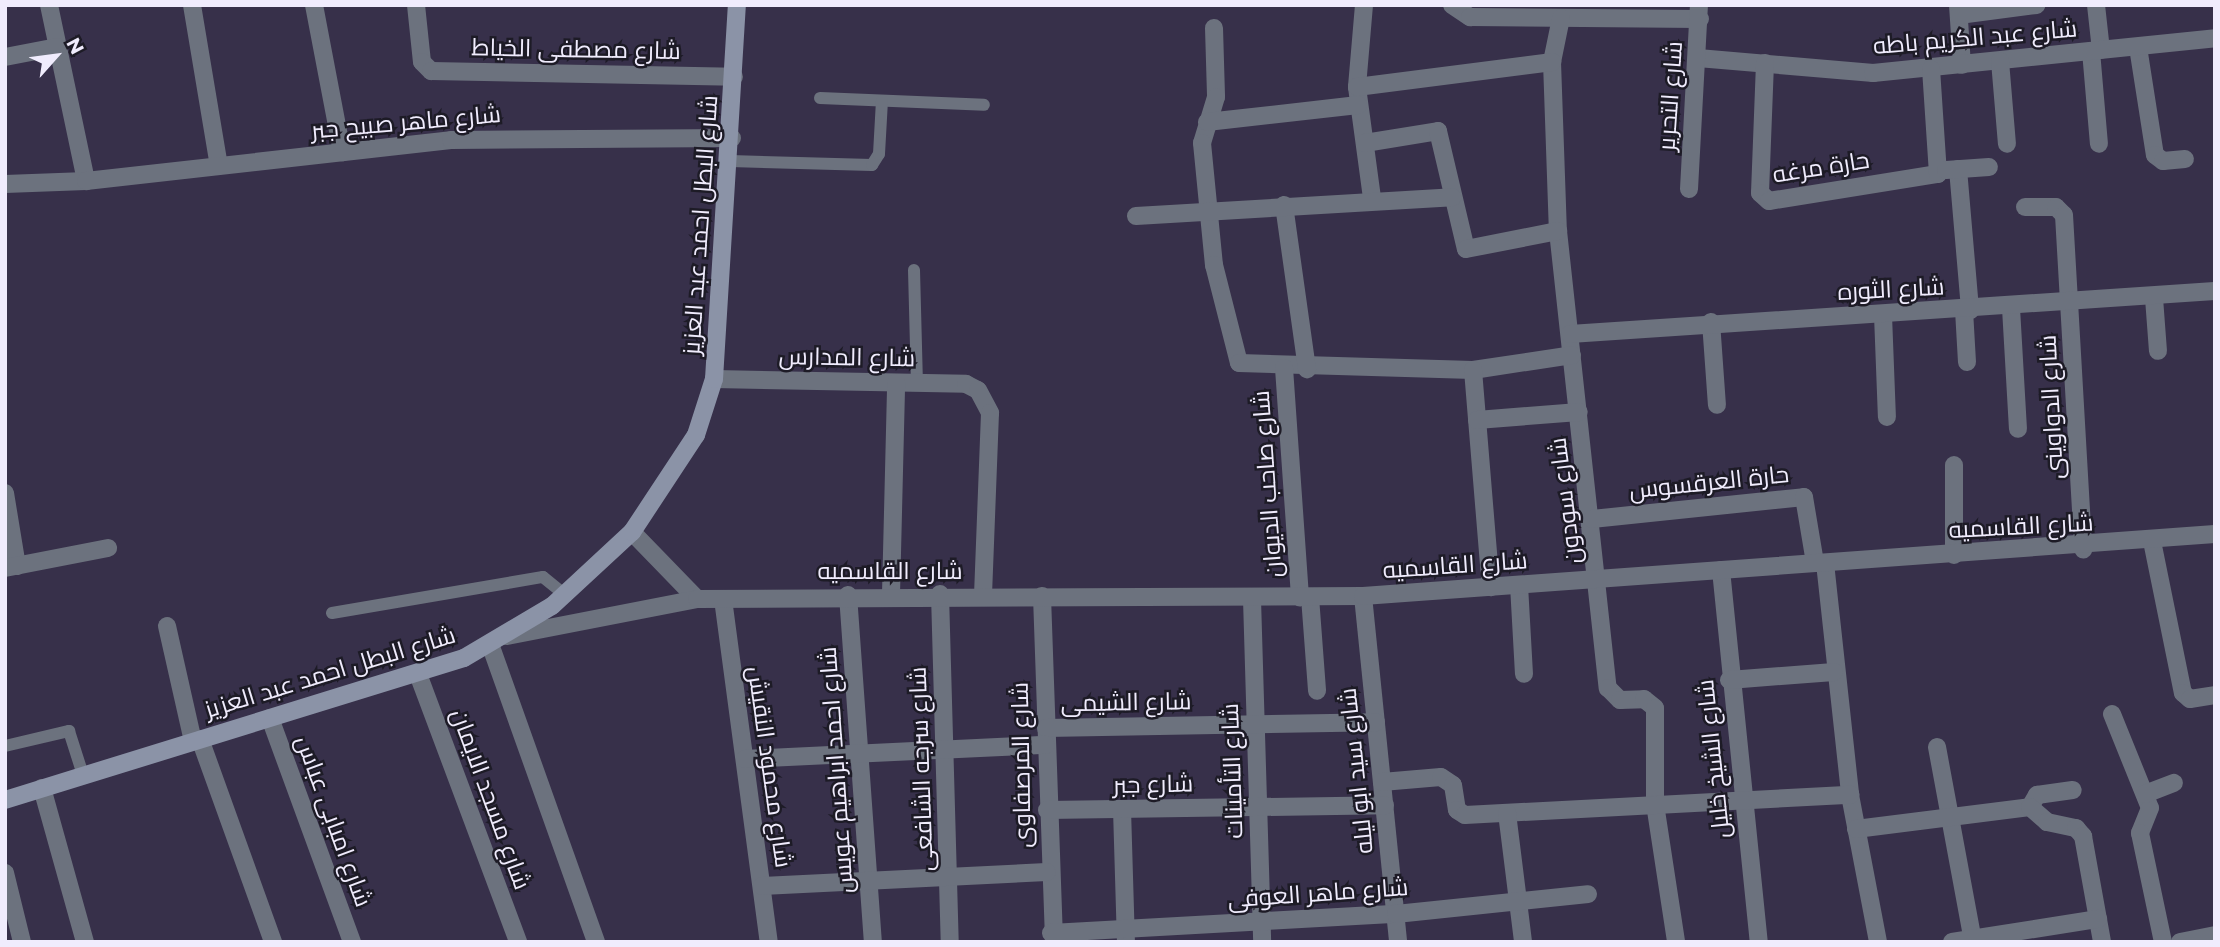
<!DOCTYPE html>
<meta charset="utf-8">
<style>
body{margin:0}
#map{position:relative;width:2220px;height:947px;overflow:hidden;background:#37304a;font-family:Montserrat,Cairo,sans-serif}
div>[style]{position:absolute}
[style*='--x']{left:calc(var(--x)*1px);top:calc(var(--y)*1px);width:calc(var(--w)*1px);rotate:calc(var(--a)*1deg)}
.lane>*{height:12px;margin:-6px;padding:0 6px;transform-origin:6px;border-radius:6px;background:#6c727e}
.street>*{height:18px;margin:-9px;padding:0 9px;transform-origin:9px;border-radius:9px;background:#6c727e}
.secondary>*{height:18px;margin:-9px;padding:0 9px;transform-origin:9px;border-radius:9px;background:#8b93a7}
span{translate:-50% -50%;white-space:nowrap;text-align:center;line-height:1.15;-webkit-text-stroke:5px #1d1b26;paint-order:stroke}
.street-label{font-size:24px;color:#f0ecfd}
.frame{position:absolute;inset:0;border:7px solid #f0ecfd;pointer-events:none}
.north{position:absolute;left:21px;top:21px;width:70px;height:70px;-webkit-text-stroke:5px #1d1b26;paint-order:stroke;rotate:62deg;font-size:19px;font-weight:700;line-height:28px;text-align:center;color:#f0ecfd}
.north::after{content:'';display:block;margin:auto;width:24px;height:32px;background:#f0ecfd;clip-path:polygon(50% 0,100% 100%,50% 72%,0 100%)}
</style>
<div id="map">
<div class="lane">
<i style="--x:820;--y:98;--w:164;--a:2.4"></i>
<i style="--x:730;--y:161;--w:142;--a:1.6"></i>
<i style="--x:872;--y:165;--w:13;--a:-58"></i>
<i style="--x:879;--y:154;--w:53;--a:-86.8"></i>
<i style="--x:914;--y:270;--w:113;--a:88.5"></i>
<i style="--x:332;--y:613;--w:214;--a:-9.7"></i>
<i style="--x:543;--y:577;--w:28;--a:39"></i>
<i style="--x:5;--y:746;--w:66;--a:-13.2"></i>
<i style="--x:69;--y:731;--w:46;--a:72.3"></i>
</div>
<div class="street">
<i style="--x:49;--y:5;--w:180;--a:78.1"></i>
<i style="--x:192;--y:5;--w:163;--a:80.5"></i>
<i style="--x:314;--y:5;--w:150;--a:79.2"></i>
<i style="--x:416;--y:5;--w:57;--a:84"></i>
<i style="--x:422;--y:62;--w:13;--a:45"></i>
<i style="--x:431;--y:71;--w:303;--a:1.1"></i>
<i style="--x:1364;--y:5;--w:82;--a:94.9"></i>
<i style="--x:1357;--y:87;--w:112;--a:82.3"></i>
<i style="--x:1452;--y:5;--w:22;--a:34"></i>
<i style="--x:1470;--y:17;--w:230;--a:0.5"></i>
<i style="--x:1958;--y:5;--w:60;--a:86.2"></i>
<i style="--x:2096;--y:5;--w:45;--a:83.7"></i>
<i style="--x:1959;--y:15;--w:78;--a:-7.4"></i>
<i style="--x:1561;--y:18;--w:45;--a:101.6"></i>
<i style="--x:1552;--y:62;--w:169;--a:88"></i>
<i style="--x:1558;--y:231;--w:460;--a:83.8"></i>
<i style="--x:1608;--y:688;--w:17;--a:45"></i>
<i style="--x:1620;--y:700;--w:24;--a:-2"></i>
<i style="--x:1644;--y:699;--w:14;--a:39"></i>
<i style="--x:1655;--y:708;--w:96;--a:90"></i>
<i style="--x:1655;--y:804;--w:140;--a:81.3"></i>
<i style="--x:1214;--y:28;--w:69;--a:88.3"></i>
<i style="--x:1216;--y:97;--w:48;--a:106.9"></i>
<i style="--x:1202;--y:143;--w:123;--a:84.4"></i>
<i style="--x:1214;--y:265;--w:101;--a:75.7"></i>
<i style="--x:1239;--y:363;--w:234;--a:1.7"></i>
<i style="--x:1473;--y:370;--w:100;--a:-8.6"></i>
<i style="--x:2138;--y:47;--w:109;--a:81.1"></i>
<i style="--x:2155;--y:155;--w:10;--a:37"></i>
<i style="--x:2163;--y:161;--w:22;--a:-5"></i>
<i style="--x:2091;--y:51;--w:93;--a:85.1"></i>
<i style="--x:5;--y:57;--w:53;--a:-10.9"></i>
<i style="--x:1698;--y:58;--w:176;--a:4.9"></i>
<i style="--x:1873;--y:73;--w:344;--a:-5.8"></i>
<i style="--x:2000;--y:61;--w:83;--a:85.2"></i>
<i style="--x:1765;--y:63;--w:130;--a:92.2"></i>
<i style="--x:1760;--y:193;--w:12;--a:42"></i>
<i style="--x:1769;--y:201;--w:171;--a:-9.1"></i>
<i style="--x:1938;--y:174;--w:105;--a:-93.8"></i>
<i style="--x:1357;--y:87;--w:197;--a:-7.3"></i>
<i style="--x:1207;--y:122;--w:152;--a:-6.4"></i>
<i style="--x:1365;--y:143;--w:74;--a:-9.3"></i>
<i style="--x:1438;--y:131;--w:121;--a:76.7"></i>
<i style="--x:1466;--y:249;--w:94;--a:-11.1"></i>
<i style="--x:1958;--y:169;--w:142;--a:85.1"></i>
<i style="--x:1946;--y:170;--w:43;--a:-4"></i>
<i style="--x:5;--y:184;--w:81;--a:-2.1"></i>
<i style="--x:86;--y:181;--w:367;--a:-6.4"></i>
<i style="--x:451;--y:140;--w:281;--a:-0.4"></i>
<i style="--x:1689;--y:189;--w:184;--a:-86.9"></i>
<i style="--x:1284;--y:205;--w:166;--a:82"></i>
<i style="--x:2025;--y:207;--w:31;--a:0"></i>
<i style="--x:2056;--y:207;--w:11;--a:45"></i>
<i style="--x:2064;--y:215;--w:335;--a:86.7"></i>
<i style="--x:1136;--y:216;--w:317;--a:-3.4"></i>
<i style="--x:2154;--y:298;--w:53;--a:85.7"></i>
<i style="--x:2011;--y:308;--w:121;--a:86.7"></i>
<i style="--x:1964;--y:310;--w:52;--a:86.7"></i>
<i style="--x:1883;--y:315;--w:102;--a:87.8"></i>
<i style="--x:1711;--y:322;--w:83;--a:85.9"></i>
<i style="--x:1570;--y:334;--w:646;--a:-3.81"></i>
<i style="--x:1284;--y:368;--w:230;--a:86"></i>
<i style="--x:1473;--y:370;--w:218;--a:85.3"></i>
<i style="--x:714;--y:379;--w:252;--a:1.1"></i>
<i style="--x:966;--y:384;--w:13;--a:27"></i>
<i style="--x:978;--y:390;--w:26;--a:62"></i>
<i style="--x:990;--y:413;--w:182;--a:92.2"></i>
<i style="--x:1477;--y:420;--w:102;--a:-4.5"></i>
<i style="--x:1954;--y:465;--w:90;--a:90"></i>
<i style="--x:5;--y:493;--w:74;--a:80.7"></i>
<i style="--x:1592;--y:519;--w:213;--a:-5.9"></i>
<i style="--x:1804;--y:497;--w:67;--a:80.5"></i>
<i style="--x:632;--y:532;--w:93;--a:45.9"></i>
<i style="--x:2152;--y:541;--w:155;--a:78.5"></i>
<i style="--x:2183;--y:693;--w:9;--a:41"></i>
<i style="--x:2190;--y:699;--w:25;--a:-9"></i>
<i style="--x:1825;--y:563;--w:233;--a:83.8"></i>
<i style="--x:1850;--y:795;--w:150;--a:79.2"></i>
<i style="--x:5;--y:568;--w:105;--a:-11"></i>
<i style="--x:1721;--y:570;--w:374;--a:84.2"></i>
<i style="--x:1519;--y:585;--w:89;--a:86.8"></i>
<i style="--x:891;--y:594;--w:211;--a:-88.6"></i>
<i style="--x:940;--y:594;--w:348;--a:88.4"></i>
<i style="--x:848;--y:595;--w:348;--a:85.9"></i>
<i style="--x:1042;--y:596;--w:346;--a:88"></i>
<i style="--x:1363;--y:596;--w:348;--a:84.2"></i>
<i style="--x:1310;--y:597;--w:94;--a:85.7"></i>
<i style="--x:723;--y:599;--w:346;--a:82.4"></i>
<i style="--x:1252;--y:599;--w:343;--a:88.3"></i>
<i style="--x:167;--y:626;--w:118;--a:77.3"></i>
<i style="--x:507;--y:636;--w:194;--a:-11"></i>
<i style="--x:697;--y:599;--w:666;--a:-0.26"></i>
<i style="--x:1363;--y:596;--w:854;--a:-4.16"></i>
<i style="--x:490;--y:644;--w:316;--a:70.4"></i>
<i style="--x:418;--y:674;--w:286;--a:69.5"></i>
<i style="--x:1729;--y:680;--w:105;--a:-4.4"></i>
<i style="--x:2112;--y:714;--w:101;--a:68"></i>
<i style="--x:2150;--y:808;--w:27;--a:112"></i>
<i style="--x:2140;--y:833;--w:111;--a:78.1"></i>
<i style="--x:270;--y:718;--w:239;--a:69.9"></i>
<i style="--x:1046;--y:728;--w:330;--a:-1"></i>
<i style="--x:200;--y:739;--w:216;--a:70.2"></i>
<i style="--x:1937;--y:747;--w:198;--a:79.5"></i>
<i style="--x:745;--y:759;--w:301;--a:-2.7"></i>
<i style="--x:1382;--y:782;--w:59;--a:-4.8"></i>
<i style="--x:1441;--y:777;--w:14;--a:34"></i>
<i style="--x:1453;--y:785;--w:25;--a:81"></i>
<i style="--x:1457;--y:810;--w:9;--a:32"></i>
<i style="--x:1465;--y:815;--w:386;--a:-3"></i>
<i style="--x:42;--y:788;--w:160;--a:74.4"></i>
<i style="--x:2145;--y:794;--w:31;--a:-21"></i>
<i style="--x:2030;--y:807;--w:14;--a:-60"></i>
<i style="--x:2037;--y:795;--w:36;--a:-8"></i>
<i style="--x:1122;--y:809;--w:133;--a:88.3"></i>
<i style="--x:1047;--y:810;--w:338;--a:-0.8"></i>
<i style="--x:1507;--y:813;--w:130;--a:82.9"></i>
<i style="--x:1856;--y:829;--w:175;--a:-7.2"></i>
<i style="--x:2030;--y:807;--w:23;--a:41"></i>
<i style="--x:2047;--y:822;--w:30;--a:12"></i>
<i style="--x:2076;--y:828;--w:11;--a:49"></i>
<i style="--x:2083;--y:836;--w:108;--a:79.8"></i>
<i style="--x:5;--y:873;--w:71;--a:76.2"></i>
<i style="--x:762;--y:886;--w:285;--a:-2.8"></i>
<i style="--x:1051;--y:933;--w:346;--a:-3.2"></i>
<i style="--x:1396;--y:914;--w:193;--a:-5.9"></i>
<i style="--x:1952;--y:942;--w:148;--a:-9"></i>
<i style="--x:2180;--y:942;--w:36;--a:-11"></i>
</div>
<div class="secondary">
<i style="--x:5;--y:800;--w:480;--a:-17.2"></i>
<i style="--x:464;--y:658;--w:102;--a:-30.6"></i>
<i style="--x:552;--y:606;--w:109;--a:-42.8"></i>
<i style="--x:632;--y:532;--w:116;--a:-56.6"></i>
<i style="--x:696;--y:435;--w:59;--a:-72.2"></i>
<i style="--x:714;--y:379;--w:375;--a:-86.5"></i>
</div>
<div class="street-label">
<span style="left:1975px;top:37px;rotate:-5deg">شارع عبد الكريم باطه</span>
<span style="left:576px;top:49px;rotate:1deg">شارع مصطفى الخياط</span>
<span style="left:1670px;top:96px;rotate:-86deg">شارع التحرير</span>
<span style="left:406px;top:122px;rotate:-5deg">شارع ماهر صبيح جبر</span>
<span style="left:1821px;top:167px;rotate:-9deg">حارة مرغه</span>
<span style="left:700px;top:225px;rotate:-86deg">شارع البطل احمد عبد العزيز</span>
<span style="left:1891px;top:289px;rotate:-3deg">شارع الثوره</span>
<span style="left:847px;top:357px;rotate:1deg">شارع المدارس</span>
<span style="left:2051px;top:407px;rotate:-93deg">شارع الدواوينى</span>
<span style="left:1709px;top:482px;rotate:-6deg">حارة العرقسوس</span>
<span style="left:1267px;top:484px;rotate:-94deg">شارع صاحب الديوان</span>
<span style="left:1565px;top:501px;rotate:-97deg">شارع سودون</span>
<span style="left:2021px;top:526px;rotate:-3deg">شارع القاسميه</span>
<span style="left:1455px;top:565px;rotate:-4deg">شارع القاسميه</span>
<span style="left:890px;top:571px">شارع القاسميه</span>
<span style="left:330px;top:672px;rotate:-17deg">شارع البطل احمد عبد العزيز</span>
<span style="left:1126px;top:702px;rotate:-1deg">شارع الشيمى</span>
<span style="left:1713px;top:759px;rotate:-96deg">شارع الشيخ خليل</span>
<span style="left:1021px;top:765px;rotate:-91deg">شارع المرصفاوى</span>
<span style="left:770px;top:767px;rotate:82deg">شارع محمود النقيش</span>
<span style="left:921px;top:769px;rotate:-92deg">شارع سرجه الشافعى</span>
<span style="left:836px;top:770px;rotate:-94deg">شارع احمد ابراهيم عويس</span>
<span style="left:1232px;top:771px;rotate:-92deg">شارع التأمينات</span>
<span style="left:1356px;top:771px;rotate:-96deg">شارع سيد ابو ليله</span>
<span style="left:1153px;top:784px;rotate:-1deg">شارع جبر</span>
<span style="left:491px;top:799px;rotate:70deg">شارع مسجد الايمان</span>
<span style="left:334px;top:821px;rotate:70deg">شارع امبابى عباس</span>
<span style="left:1318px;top:893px;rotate:-4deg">شارع ماهر العوفى</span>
</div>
<div class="frame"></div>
<div class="north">N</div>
</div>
